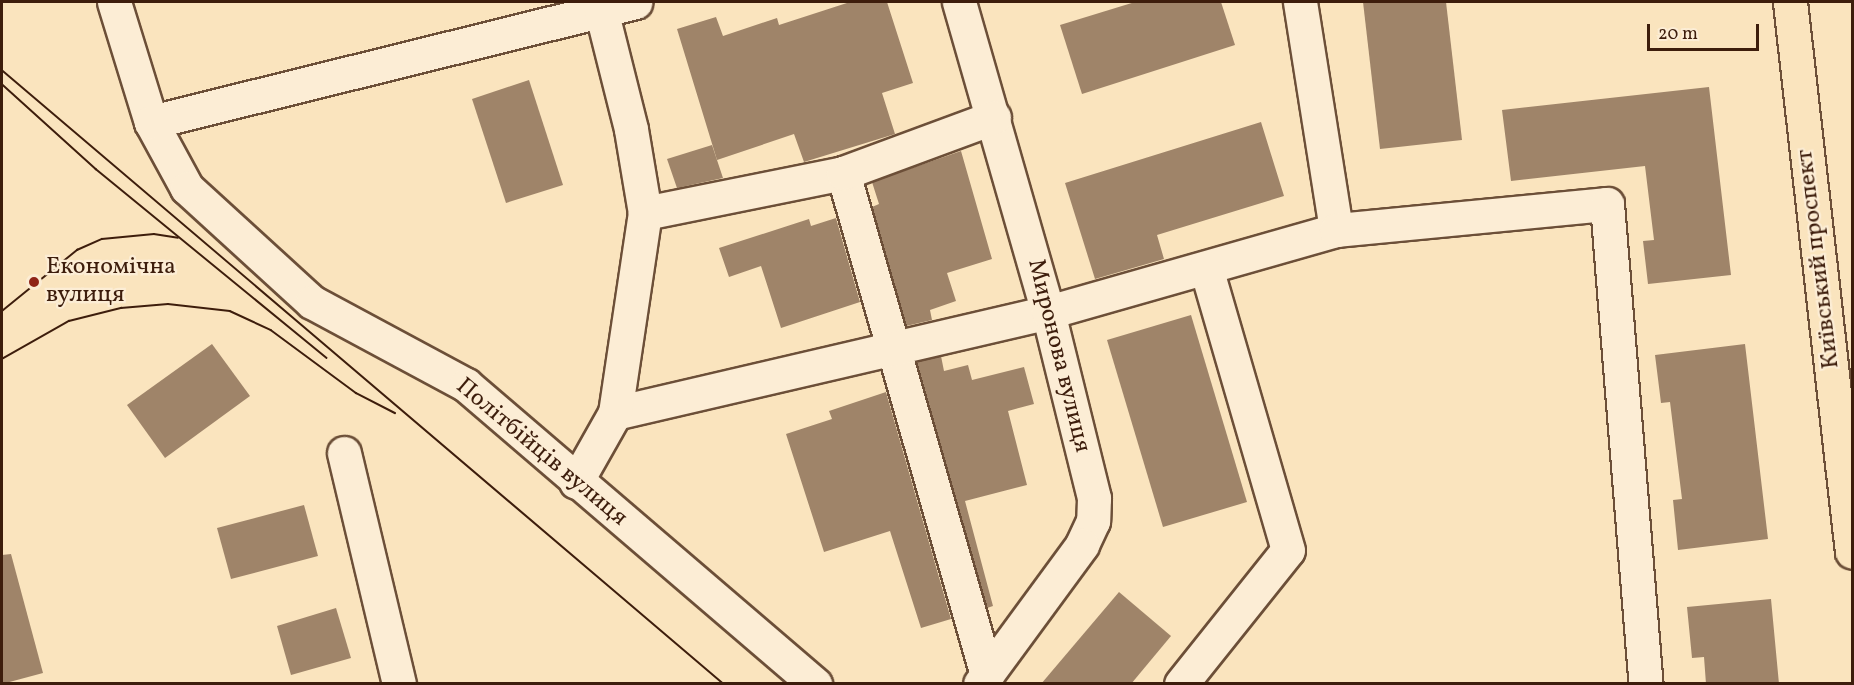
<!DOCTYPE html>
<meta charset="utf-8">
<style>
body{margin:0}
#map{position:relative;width:1854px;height:685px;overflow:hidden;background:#fae4be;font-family:Vollkorn,serif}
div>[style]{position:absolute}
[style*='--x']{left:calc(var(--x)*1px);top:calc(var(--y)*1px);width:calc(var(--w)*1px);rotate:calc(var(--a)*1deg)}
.building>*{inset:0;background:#9f8469}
.roads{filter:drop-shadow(2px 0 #6c4f38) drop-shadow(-2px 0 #6c4f38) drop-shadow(0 2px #6c4f38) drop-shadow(0 -2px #6c4f38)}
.minor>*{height:33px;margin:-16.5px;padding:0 16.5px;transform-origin:16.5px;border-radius:16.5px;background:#fcedd5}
.major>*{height:33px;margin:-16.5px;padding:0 16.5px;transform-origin:16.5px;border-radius:16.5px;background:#fae4be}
.tram>*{height:1.5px;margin:-0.75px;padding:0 0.75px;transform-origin:0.75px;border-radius:0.75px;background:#3d1d0c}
.dots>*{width:16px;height:16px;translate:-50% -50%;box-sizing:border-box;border:3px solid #fcedd5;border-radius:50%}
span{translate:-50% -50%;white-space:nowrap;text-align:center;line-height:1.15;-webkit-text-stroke:4.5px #fcedd5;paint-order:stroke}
.street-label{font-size:24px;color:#3d1d0c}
.poi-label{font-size:24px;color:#3d1d0c}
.left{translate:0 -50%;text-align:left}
.frame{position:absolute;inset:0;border:3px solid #3d1d0c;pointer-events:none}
.scale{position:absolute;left:1647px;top:24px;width:112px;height:27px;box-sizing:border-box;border:3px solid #3d1d0c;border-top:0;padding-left:8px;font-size:18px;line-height:21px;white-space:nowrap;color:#3d1d0c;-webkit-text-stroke:4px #fcedd5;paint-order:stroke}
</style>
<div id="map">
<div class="building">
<i style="clip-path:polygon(850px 2px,887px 2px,913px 83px,882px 93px,895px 134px,804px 162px,794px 134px,717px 160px,677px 29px,716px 17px,723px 36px,777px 18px,779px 25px)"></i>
<i style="clip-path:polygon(1135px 2px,1221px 2px,1235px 45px,1082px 94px,1060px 25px)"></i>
<i style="clip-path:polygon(1363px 2px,1446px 2px,1462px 140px,1380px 149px)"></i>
<i style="clip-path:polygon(529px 80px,563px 185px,506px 203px,472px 99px)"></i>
<i style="clip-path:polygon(1709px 87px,1731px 275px,1648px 284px,1643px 241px,1654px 240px,1645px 166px,1511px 181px,1502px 110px)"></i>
<i style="clip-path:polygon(1261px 122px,1284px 196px,1157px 235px,1164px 259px,1095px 279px,1065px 183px)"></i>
<i style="clip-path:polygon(712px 145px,723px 178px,677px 188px,667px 159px)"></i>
<i style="clip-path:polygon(961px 151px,992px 259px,947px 273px,956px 301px,930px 310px,932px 320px,906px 326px,872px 207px,879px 204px,872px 182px)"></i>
<i style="clip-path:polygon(836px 218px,860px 302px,781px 328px,761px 266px,729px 277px,719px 248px,809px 219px,811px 226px)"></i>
<i style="clip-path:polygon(1191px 315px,1247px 502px,1163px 527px,1107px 340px)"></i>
<i style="clip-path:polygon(212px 344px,250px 396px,165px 458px,127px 405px)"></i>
<i style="clip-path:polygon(1745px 344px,1768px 539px,1678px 550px,1673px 500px,1682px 499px,1670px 402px,1661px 403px,1655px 355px)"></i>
<i style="clip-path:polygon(941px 356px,944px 371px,968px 365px,972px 380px,1024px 367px,1034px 404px,1008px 411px,1027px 485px,965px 501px,993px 606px,987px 608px,917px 362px)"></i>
<i style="clip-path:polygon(886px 392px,951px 619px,921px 628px,890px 531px,824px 552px,786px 434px,832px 419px,829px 411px)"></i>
<i style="clip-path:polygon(304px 505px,318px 556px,231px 579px,217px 528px)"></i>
<i style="clip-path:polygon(11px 554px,43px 673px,2px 684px,2px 555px)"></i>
<i style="clip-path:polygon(1119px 592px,1171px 636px,1131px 684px,1041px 684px)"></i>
<i style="clip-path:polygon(1771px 599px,1779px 684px,1706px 684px,1704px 657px,1692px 658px,1687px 607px)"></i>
<i style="clip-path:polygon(336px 608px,351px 658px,291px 675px,277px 626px)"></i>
</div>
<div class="roads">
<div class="minor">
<i style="--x:114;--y:2;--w:126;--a:72.9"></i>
<i style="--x:151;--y:122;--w:75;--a:61.4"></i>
<i style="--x:187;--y:188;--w:169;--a:42.4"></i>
<i style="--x:312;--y:302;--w:175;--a:28.3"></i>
<i style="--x:466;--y:385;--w:460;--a:40.6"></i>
<i style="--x:959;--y:2;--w:323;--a:74"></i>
<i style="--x:1048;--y:312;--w:192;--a:76.1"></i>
<i style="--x:1094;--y:498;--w:23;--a:92"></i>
<i style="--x:1093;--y:521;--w:26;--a:115"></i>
<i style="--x:1082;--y:545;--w:172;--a:126.3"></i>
<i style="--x:1300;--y:2;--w:231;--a:81"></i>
<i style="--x:151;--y:122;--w:499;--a:-13.9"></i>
<i style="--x:843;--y:173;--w:522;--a:73.99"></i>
<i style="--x:645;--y:213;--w:202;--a:-11.4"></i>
<i style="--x:843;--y:173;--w:161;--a:-20.3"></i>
<i style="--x:615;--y:413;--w:445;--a:-13.1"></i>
<i style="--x:1048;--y:312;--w:299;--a:-15.9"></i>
<i style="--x:1336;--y:230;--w:272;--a:-5.5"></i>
<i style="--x:1607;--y:204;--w:482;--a:85.4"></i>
<i style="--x:344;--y:453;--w:237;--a:76.6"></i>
<i style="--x:576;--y:482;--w:79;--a:-60.5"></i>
<i style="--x:615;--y:413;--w:202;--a:-81.5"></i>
<i style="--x:645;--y:213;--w:85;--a:-99.5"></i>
<i style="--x:631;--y:129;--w:131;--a:-104.1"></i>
<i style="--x:1181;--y:684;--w:171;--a:-51.4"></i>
<i style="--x:1288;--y:550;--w:294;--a:-106.2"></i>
</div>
<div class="major">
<i style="--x:1790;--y:2;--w:553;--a:83.57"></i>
</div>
</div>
<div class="tram">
<i style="--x:2;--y:70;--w:948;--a:40.38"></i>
<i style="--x:2;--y:84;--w:127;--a:42.1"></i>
<i style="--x:96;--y:169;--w:298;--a:39.3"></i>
<i style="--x:2;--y:311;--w:97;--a:-39.1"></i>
<i style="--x:77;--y:250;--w:27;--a:-24"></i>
<i style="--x:102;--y:239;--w:52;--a:-5.5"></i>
<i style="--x:154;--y:234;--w:24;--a:9"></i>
<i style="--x:2;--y:359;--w:77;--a:-29.6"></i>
<i style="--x:69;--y:321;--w:54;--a:-14"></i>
<i style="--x:121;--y:308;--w:47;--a:-4.9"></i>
<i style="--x:168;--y:304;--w:62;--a:6.4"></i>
<i style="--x:230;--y:311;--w:45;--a:24.9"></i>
<i style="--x:271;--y:330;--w:106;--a:36.5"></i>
<i style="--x:356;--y:393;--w:44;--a:27.1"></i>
</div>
<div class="dots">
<i style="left:34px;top:282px;background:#8f2418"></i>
</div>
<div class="street-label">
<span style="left:1819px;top:259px;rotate:-97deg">Київський проспект</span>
<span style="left:1058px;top:356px;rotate:76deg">Миронова вулиця</span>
<span style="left:541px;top:453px;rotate:40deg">Політбійців вулиця</span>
</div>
<div class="poi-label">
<span class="left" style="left:46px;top:282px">Економічна<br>вулиця</span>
</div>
<div class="frame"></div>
<div class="scale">20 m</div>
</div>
